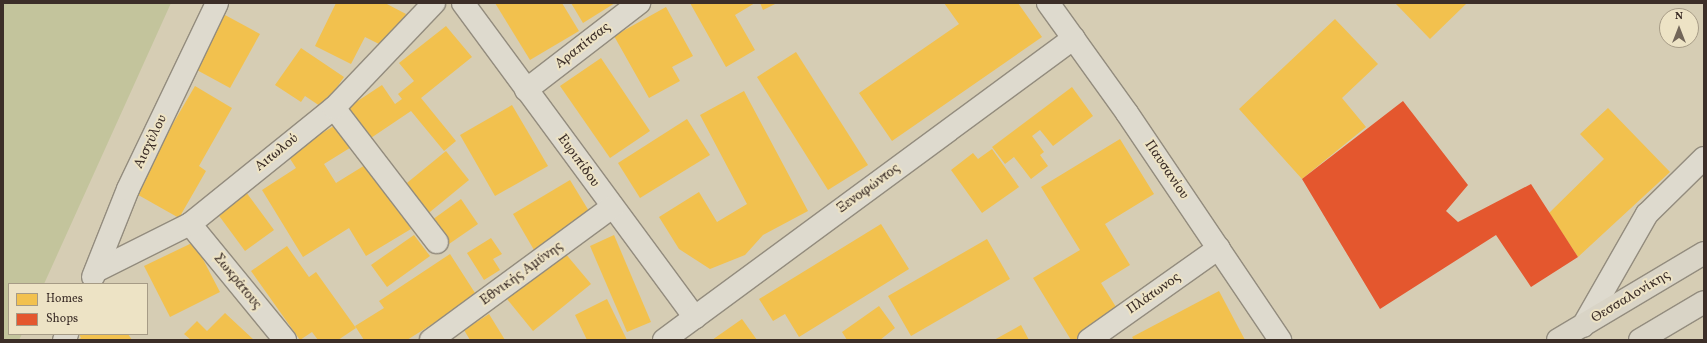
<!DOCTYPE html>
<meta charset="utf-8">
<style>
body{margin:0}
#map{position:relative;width:1707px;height:343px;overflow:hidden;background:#d6cdb4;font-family:Vollkorn,serif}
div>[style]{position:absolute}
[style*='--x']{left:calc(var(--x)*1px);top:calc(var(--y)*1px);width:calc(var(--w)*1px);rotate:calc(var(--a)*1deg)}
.green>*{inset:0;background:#c3c49c}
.homes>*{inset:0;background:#f2c14e}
.shops>*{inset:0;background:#e4572e}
.roads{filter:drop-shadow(1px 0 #938c7e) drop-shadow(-1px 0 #938c7e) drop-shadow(0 1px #938c7e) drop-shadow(0 -1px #938c7e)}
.street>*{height:22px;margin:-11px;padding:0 11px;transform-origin:11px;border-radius:11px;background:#dedace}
.secondary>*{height:22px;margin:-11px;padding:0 11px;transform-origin:11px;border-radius:11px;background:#dedace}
.primary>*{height:22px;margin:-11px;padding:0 11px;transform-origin:11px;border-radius:11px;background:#d9d4c6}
span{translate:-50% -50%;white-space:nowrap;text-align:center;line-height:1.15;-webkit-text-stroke:4px #ede3c5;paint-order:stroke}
.street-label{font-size:14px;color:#3c2e28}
.frame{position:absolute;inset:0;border:4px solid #3c2e28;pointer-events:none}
.legend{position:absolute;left:8px;top:283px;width:140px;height:52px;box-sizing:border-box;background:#ede3c5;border:1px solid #a69b86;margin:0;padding:5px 7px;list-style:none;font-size:12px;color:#3c2e28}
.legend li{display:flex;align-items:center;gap:8px;height:20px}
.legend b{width:20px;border:1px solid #a69b86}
.north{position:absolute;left:1659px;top:8px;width:40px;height:40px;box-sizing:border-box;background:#ede3c5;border:1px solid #a69b86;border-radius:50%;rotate:0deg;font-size:11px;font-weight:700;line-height:16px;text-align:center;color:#3c2e28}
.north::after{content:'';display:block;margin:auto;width:14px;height:18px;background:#726659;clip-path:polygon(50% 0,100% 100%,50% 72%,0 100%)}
</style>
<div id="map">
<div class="green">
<i style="clip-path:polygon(3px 3px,171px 3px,44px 284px,9px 284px,9px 334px,22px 334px,19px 340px,3px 340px)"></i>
</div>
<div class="homes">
<i style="clip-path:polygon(336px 3px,385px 3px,406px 14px,389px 49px,365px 37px,351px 64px,315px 46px)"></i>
<i style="clip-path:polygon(495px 3px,562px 3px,579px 31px,530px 60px)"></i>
<i style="clip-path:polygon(571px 3px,615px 3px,583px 23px)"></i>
<i style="clip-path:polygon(690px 3px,755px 3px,735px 15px,755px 50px,726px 67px)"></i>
<i style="clip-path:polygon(760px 3px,777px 3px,763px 10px)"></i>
<i style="clip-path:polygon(944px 3px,1018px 3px,1042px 37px,892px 141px,859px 93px,959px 24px)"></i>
<i style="clip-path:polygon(1395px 3px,1467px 3px,1430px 39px)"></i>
<i style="clip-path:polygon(666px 7px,693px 56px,672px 67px,680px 81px,649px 98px,614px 36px)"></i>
<i style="clip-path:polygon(225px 15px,260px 34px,230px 88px,195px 69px)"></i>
<i style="clip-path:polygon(1335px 19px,1378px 64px,1342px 98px,1366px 127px,1302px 179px,1239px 109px)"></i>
<i style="clip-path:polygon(446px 26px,472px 57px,421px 98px,456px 141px,444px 151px,411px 111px,365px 142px,344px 110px,382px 85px,395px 104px,402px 99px,398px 94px,414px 81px,399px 63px)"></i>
<i style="clip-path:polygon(301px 48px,344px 77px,323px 108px,305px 96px,301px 102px,275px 85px)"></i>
<i style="clip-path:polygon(796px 52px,868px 165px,828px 190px,757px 77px)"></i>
<i style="clip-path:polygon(601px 58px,650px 131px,610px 158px,560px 86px)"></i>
<i style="clip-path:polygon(195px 86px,232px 108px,199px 166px,206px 171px,179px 218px,133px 192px)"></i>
<i style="clip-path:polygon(1072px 87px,1093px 116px,1053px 146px,1040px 130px,1032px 136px,1044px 152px,1040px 155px,1048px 166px,1031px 179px,1014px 157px,1005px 164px,992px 147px)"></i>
<i style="clip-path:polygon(744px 91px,808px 211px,763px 235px,745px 255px,710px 269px,679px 249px,659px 217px,699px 192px,717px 222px,747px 204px,700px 115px)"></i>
<i style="clip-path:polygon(512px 105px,548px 166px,495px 196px,460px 135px)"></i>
<i style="clip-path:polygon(1608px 108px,1670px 172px,1578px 257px,1549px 213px,1604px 159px,1580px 134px)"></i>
<i style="clip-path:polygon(687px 119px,710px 155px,640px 198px,618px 163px)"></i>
<i style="clip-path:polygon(339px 123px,353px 146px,324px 164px,336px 183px,370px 162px,411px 229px,366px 256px,349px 228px,303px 257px,262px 190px,296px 168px,287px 154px)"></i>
<i style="clip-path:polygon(1120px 139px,1154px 194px,1105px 224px,1130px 265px,1101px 283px,1121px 315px,1079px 340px,1071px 340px,1033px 278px,1080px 250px,1041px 187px)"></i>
<i style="clip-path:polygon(992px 149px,1019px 187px,982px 213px,951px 170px,973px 153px,978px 159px)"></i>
<i style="clip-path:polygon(446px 151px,469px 180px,425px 216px,402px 187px)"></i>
<i style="clip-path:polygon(570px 180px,592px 216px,534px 250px,513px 214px)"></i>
<i style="clip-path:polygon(246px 192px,274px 230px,245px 251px,217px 213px)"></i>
<i style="clip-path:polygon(461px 199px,478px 224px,449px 244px,432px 220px)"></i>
<i style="clip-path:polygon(881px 224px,909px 269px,799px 337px,785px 314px,773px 321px,759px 299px)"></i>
<i style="clip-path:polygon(414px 235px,430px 256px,387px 287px,371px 265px)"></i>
<i style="clip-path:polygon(614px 235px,651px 322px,627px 332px,590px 246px)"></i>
<i style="clip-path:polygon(491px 238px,502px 254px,493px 259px,500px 270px,484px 280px,467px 253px)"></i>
<i style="clip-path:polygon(987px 239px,1010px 279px,911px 336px,888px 296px)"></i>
<i style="clip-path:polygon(194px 242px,220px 292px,170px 317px,144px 266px)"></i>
<i style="clip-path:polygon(287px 246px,309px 277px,316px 272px,356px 328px,338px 340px,318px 340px,312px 332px,300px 340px,251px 271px)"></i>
<i style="clip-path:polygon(565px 253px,591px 284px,533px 331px,507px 299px)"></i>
<i style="clip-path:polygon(450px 254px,477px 296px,407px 340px,364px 340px,355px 326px,384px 308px,379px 301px)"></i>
<i style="clip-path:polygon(1219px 291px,1245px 340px,1134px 340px,1132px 337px)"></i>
<i style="clip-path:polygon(607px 299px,627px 340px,587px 340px,575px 315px)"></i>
<i style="clip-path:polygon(879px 306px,895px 328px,880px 340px,847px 340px,842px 332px)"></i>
<i style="clip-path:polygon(225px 313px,254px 340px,191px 340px,184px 334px,197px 321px,207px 331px)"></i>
<i style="clip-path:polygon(489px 314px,505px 340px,470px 340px,464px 330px)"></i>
<i style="clip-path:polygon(742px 319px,757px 340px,712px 340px)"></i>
<i style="clip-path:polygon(1021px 325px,1029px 340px,994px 340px)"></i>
<i style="clip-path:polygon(79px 334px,128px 334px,132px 340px,77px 340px,81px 338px)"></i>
</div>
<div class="shops">
<i style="clip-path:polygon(1403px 101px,1468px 185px,1446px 211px,1458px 222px,1531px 184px,1578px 257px,1531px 287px,1496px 235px,1380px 309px,1302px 179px)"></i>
</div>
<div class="roads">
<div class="street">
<i style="--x:463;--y:3;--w:391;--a:53.6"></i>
<i style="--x:526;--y:90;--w:143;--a:-37.6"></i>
<i style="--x:334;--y:108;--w:169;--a:52.5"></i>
<i style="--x:190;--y:224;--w:150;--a:50.7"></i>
<i style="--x:96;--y:271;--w:105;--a:-26.6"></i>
<i style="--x:190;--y:224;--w:185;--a:-38.9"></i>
<i style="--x:334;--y:108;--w:145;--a:-46.4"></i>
<i style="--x:93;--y:277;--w:95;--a:-68.3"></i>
<i style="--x:128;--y:189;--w:206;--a:-64.4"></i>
<i style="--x:64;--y:340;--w:7;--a:-63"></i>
<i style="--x:431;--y:340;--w:225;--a:-36.3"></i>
<i style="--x:664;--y:340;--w:509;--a:-36.37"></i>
<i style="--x:1089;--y:340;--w:159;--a:-35.3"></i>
</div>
<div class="secondary">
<i style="--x:1048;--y:3;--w:135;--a:54.3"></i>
<i style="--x:1127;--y:113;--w:274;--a:56"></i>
<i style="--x:1583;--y:326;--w:129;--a:-60.3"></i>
<i style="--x:1647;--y:214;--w:80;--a:-44.5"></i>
</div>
<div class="primary">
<i style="--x:1558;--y:340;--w:170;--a:-30.8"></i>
<i style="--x:1640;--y:340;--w:74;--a:-30.7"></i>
</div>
</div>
<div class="street-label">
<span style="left:583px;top:46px;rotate:-38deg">Αραπίτσας</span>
<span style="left:151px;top:142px;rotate:-64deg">Αισχύλου</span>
<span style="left:277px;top:153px;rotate:-39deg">Αιτωλού</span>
<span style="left:578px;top:161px;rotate:54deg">Ευριπίδου</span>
<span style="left:1166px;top:170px;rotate:56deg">Παυσανίου</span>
<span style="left:869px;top:189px;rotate:-36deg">Ξενοφώντος</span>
<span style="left:522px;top:274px;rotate:-36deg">Εθνικής Αμύνης</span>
<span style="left:237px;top:282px;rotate:51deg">Σωκράτους</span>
<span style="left:1154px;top:294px;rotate:-35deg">Πλάτωνος</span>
<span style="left:1631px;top:297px;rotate:-31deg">Θεσσαλονίκης</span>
</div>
<div class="frame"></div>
<ul class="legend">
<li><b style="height:11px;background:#f2c14e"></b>Homes</li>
<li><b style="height:11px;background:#e4572e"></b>Shops</li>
</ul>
<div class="north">N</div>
</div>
